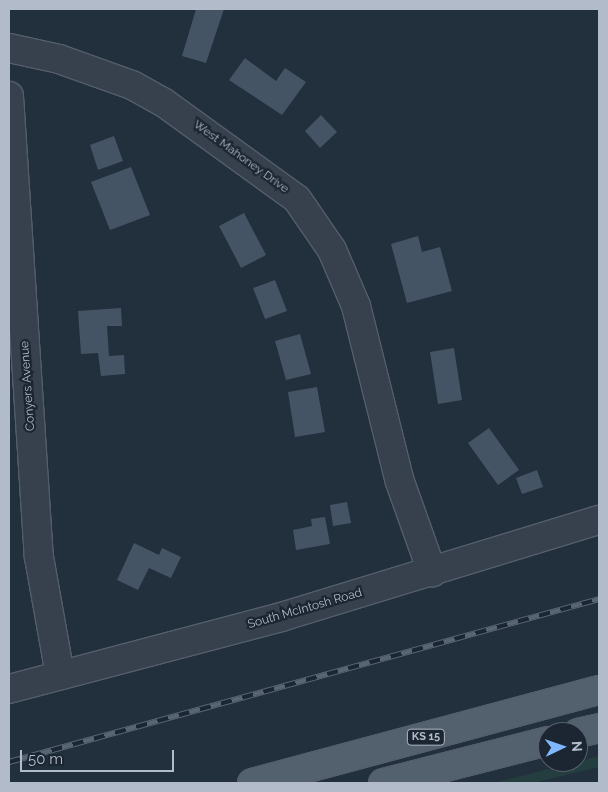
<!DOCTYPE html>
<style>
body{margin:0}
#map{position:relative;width:608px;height:792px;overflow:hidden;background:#222f3d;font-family:Raleway,sans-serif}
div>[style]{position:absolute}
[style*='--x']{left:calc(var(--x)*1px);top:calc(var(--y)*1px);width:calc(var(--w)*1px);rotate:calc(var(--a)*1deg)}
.green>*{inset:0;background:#243d3e}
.building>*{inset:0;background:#455464}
.roads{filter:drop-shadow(1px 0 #545e6b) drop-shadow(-1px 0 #545e6b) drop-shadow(0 1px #545e6b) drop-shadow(0 -1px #545e6b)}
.minor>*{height:28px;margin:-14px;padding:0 14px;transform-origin:14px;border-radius:14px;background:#36414d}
.major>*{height:28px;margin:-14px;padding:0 14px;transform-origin:14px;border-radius:14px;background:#53606d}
.rail>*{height:5.5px;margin-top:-2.75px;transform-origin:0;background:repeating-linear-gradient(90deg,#1b2632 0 11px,#576574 0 22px);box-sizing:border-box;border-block:1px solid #576574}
span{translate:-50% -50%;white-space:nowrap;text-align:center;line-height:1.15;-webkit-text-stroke:4.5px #1b2632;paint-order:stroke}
.shield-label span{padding:1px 4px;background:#1b2632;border:1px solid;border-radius:4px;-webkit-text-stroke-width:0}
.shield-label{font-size:11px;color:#b1bbc9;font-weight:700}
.street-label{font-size:12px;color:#b1bbc9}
.frame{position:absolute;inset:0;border:10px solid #b1bbc9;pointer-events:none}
.north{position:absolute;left:538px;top:722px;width:50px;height:50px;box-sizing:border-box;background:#1b2632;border:1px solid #57626e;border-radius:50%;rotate:87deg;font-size:14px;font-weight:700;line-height:20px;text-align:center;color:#b1bbc9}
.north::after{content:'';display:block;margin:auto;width:18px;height:22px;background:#81b8fd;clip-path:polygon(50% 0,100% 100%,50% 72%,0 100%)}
.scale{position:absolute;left:20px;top:750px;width:154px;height:22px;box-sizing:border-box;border:2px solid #b1bbc9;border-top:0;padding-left:6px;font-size:15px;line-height:18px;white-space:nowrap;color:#b1bbc9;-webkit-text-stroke:4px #1b2632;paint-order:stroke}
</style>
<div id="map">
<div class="green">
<i style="clip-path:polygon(599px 756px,599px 767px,533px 783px,493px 783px)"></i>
</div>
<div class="building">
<i style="clip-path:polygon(196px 9px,224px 9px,206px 63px,182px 56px)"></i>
<i style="clip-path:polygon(245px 58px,276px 81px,285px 68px,306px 82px,282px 115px,229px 80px)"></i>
<i style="clip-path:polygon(321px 115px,337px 132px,320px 148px,305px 131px)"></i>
<i style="clip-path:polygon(114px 136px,123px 161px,98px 170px,90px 145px)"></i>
<i style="clip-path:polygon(131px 167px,150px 215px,110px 230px,91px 182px)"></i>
<i style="clip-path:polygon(244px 213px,266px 255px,241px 268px,219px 226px)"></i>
<i style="clip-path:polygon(418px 236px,422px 252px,440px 247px,452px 291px,407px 303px,391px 244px)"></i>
<i style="clip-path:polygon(275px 280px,287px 311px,265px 319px,253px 288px)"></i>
<i style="clip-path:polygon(121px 308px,122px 326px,107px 326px,109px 356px,124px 355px,125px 374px,101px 376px,98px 353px,81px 354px,78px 311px)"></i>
<i style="clip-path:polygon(300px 334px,311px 374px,286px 380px,275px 341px)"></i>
<i style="clip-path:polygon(454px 348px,462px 400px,438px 404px,430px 352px)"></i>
<i style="clip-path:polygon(317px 387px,325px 432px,295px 437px,288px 392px)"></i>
<i style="clip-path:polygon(489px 428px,519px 470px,498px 485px,468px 443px)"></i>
<i style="clip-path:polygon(537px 470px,543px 487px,522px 494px,516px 478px)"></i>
<i style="clip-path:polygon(347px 502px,351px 523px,333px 526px,330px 505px)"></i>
<i style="clip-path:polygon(325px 517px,330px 544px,296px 550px,293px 530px,312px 526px,311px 519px)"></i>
<i style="clip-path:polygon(134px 543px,159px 555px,162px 548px,181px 557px,171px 578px,149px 568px,138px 590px,117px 580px)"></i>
</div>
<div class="roads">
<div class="minor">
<i style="--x:9;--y:48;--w:51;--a:12.4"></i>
<i style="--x:59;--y:59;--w:77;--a:19.6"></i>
<i style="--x:132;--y:85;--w:35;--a:29"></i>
<i style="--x:163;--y:102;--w:165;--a:35.9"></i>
<i style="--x:297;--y:199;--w:62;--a:55.5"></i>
<i style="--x:332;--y:250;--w:61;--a:66.8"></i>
<i style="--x:356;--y:306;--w:181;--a:76"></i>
<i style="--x:400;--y:482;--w:96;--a:70.4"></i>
<i style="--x:9;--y:96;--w:462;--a:86.3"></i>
<i style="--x:39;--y:557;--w:120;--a:79.9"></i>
<i style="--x:9;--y:689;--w:281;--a:-14.8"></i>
<i style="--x:281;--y:617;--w:332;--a:-17"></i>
</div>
<div class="major">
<i style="--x:578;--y:733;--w:22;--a:-13"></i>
<i style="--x:252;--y:783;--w:359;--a:-15"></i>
<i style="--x:383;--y:783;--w:170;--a:-14.3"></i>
</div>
</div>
<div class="rail">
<i style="--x:9;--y:762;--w:612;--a:-15.44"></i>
</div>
<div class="shield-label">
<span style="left:426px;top:737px">KS 15</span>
</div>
<div class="street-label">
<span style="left:241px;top:157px;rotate:36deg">West Mahoney Drive</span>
<span style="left:28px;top:386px;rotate:-94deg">Conyers Avenue</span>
<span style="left:305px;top:609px;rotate:-16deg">South McIntosh Road</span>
</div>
<div class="frame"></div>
<div class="north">N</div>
<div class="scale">50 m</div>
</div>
